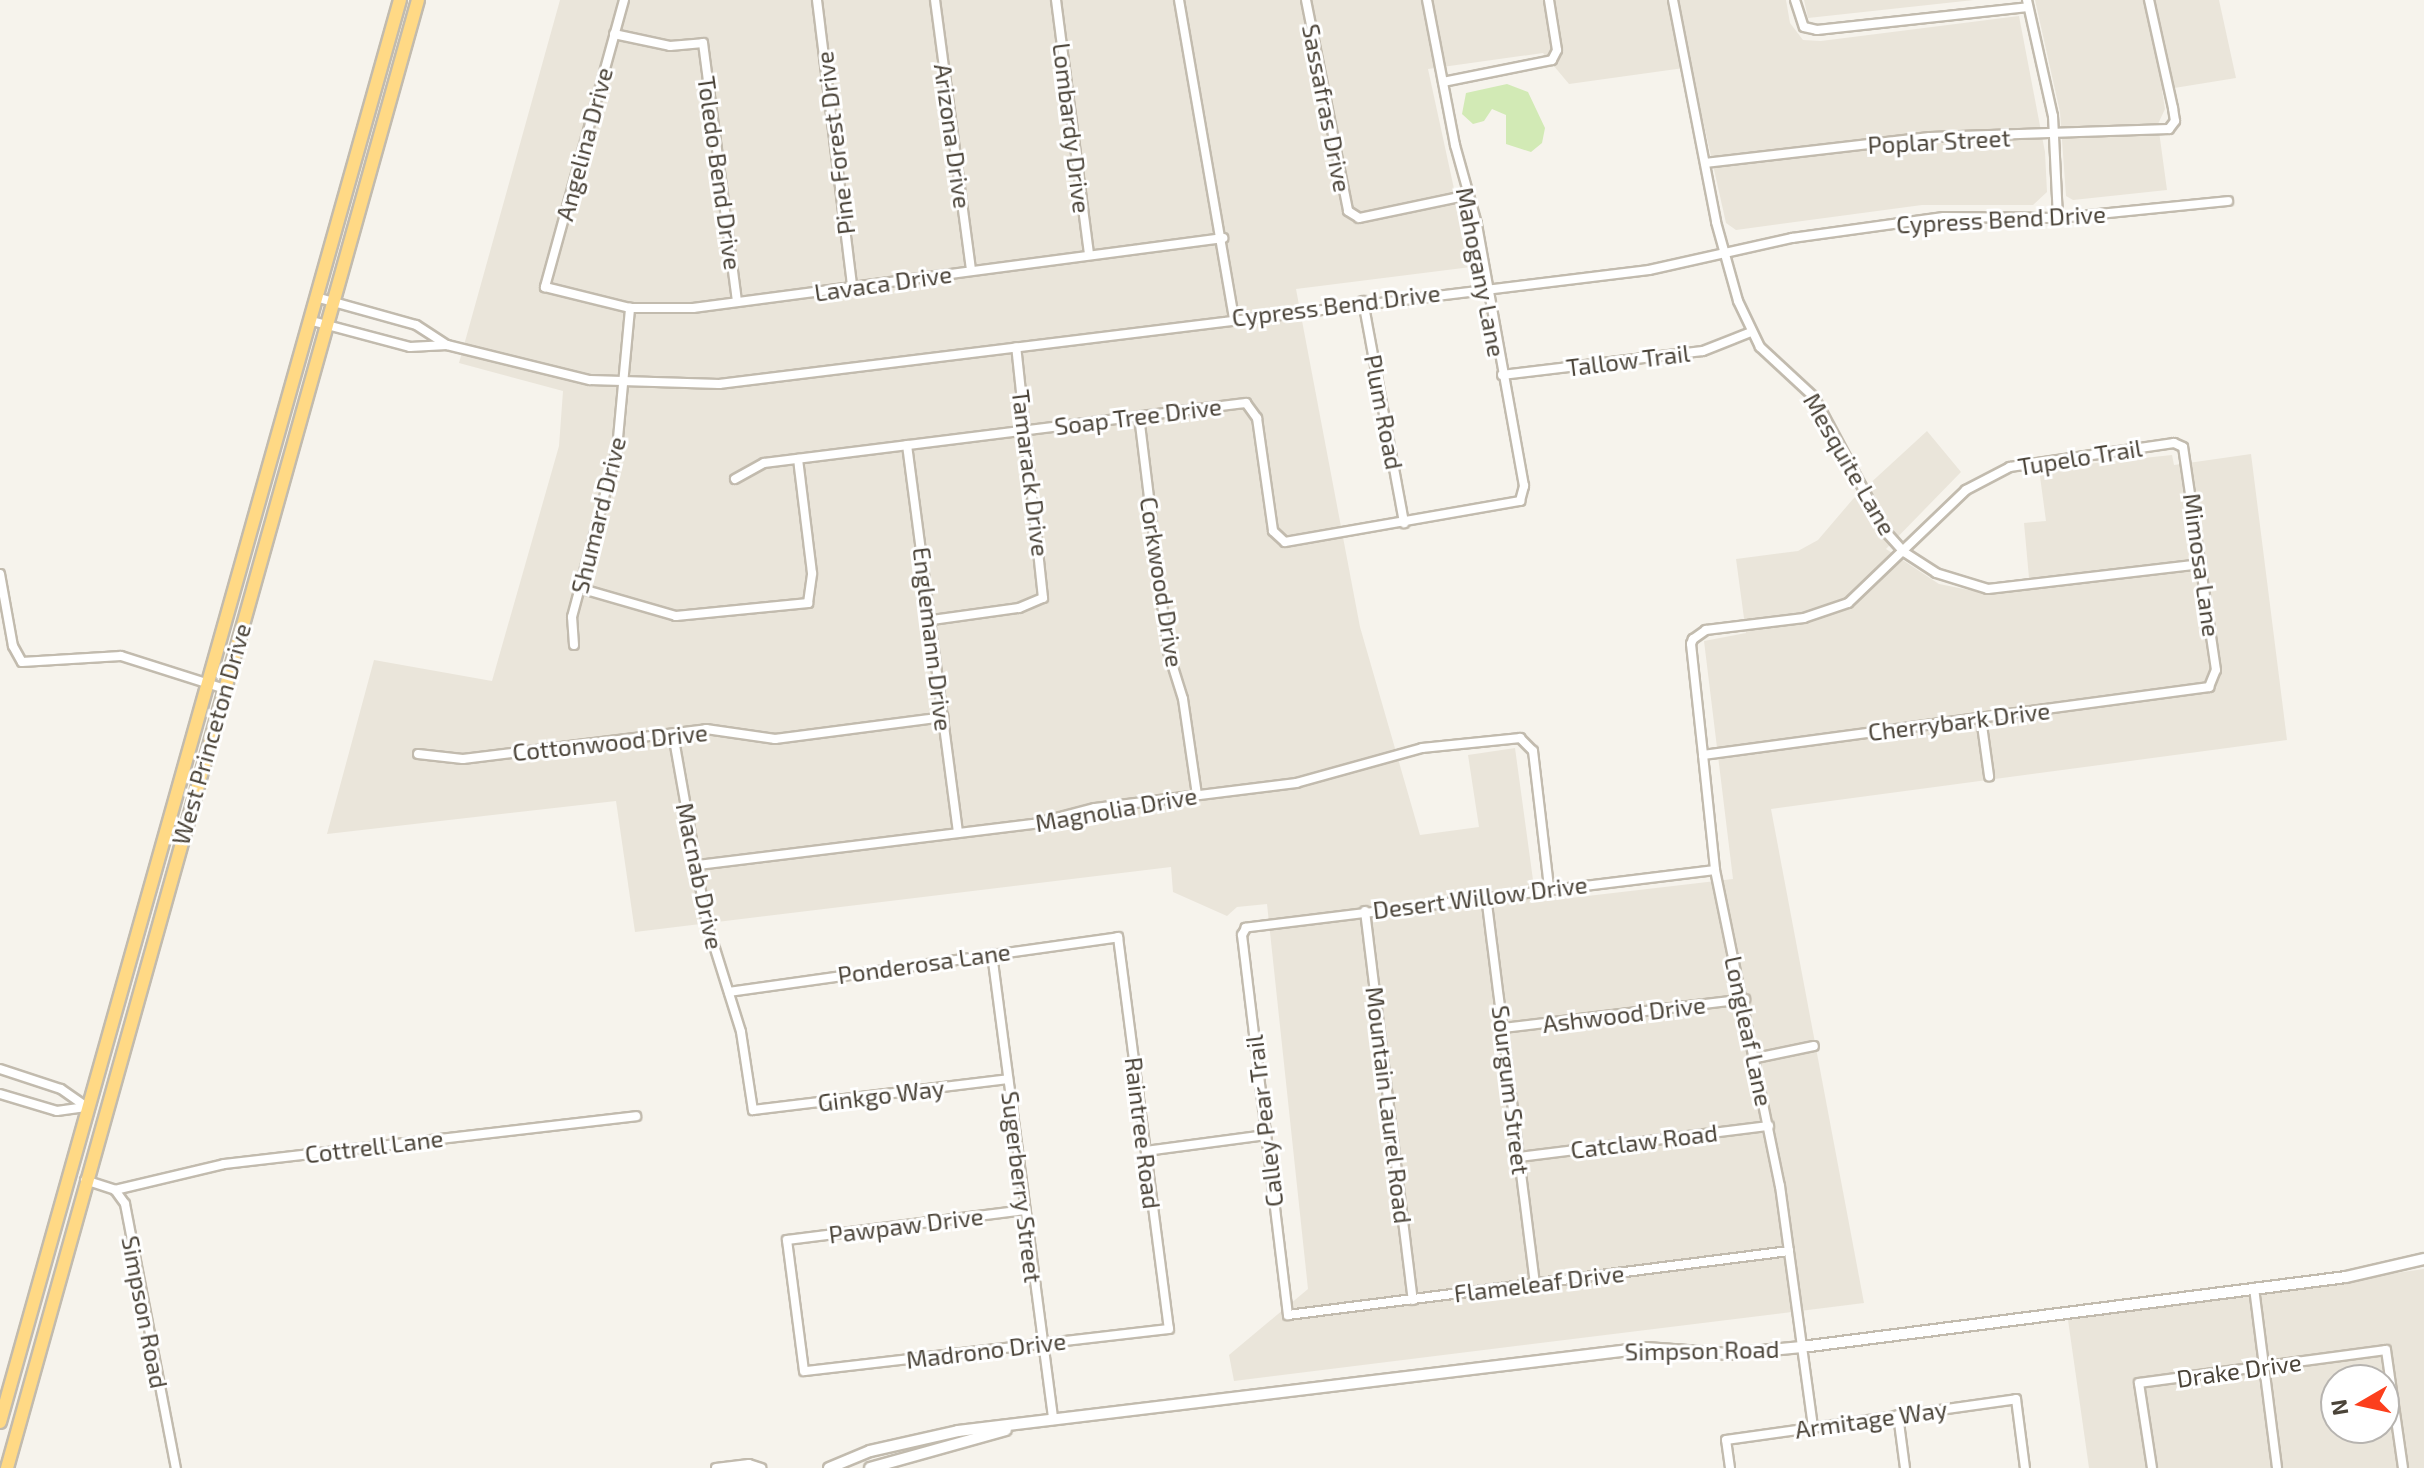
<!DOCTYPE html>
<style>
body{margin:0}
#map{position:relative;width:2424px;height:1468px;overflow:hidden;background:#f6f3ec;font-family:"Exo 2",sans-serif}
div>[style]{position:absolute}
[style*='--x']{left:calc(var(--x)*1px);top:calc(var(--y)*1px);width:calc(var(--w)*1px);rotate:calc(var(--a)*1deg)}
.residential>*{inset:0;background:#eae5da}
.green>*{inset:0;background:#d2eab5}
.roads{filter:drop-shadow(2px 0 #c2bbae) drop-shadow(-2px 0 #c2bbae) drop-shadow(0 2px #c2bbae) drop-shadow(0 -2px #c2bbae)}
.minor>*{height:8px;margin:-4px;padding:0 4px;transform-origin:4px;border-radius:4px;background:#fff}
.tertiary>*{height:10px;margin:-5px;padding:0 5px;transform-origin:5px;border-radius:5px;background:#fff}
.trunk>*{height:12px;margin:-6px;padding:0 6px;transform-origin:6px;border-radius:6px;background:#ffd985}
span{translate:-50% -50%;white-space:nowrap;text-align:center;line-height:1.15;-webkit-text-stroke:6px #fff;paint-order:stroke}
.street-label{font-size:24px;color:#4b4439}
.north{position:absolute;left:2320px;top:1364px;width:80px;height:80px;box-sizing:border-box;background:#fff;border:2px solid #b7b4b0;border-radius:50%;rotate:261deg;font-size:22px;font-weight:700;line-height:32px;text-align:center;color:#4b4439}
.north::after{content:'';display:block;margin:auto;width:28px;height:36px;background:#fc3f1d;clip-path:polygon(50% 0,100% 100%,50% 72%,0 100%)}
</style>
<div id="map">
<div class="residential">
<i style="clip-path:polygon(560px 0,1786px 0,1790px 23px,1803px 40px,1821px 41px,2019px 16px,2045px 152px,2047px 192px,2033px 205px,1922px 205px,1736px 230px,1726px 223px,1691px 67px,1569px 84px,1543px 53px,1428px 69px,1471px 267px,1296px 289px,1360px 627px,1420px 835px,1479px 827px,1468px 755px,1515px 748px,1536px 902px,1733px 879px,1704px 641px,1746px 633px,1736px 559px,1798px 551px,1818px 540px,1853px 499px,1927px 431px,1961px 472px,1886px 549px,1939px 584px,1989px 594px,2030px 589px,2024px 523px,2046px 521px,2039px 469px,2172px 455px,2174px 465px,2251px 454px,2287px 740px,1771px 809px,1864px 1303px,1234px 1381px,1229px 1355px,1308px 1289px,1267px 904px,1237px 907px,1227px 916px,1173px 892px,1171px 867px,635px 932px,616px 801px,327px 834px,374px 660px,492px 681px,559px 446px,563px 391px,459px 363px)"></i>
<i style="clip-path:polygon(1804px 0,1974px 0,1808px 18px)"></i>
<i style="clip-path:polygon(2035px 0,2219px 0,2236px 78px,2162px 90px,2165px 109px,2158px 124px,2167px 190px,2073px 200px,2066px 196px,2060px 112px)"></i>
<i style="clip-path:polygon(evenodd,2424px 1269px,2424px 1468px,2089px 1468px,2068px 1320px,2424px 1269px,2336px 1380px,2384px 1380px,2384px 1428px,2336px 1428px,2336px 1380px)"></i>
</div>
<div class="green">
<i style="clip-path:polygon(1507px 84px,1528px 92px,1545px 128px,1542px 143px,1531px 152px,1506px 144px,1506px 115px,1492px 109px,1484px 121px,1473px 124px,1462px 114px,1466px 93px)"></i>
</div>
<div class="roads">
<div class="minor">
<i style="--x:624;--y:0;--w:298;--a:105.4"></i>
<i style="--x:545;--y:287;--w:88;--a:13.9"></i>
<i style="--x:630;--y:308;--w:63;--a:0"></i>
<i style="--x:693;--y:308;--w:535;--a:-7.52"></i>
<i style="--x:817;--y:0;--w:289;--a:83"></i>
<i style="--x:935;--y:0;--w:273;--a:82.4"></i>
<i style="--x:1056;--y:0;--w:257;--a:82.6"></i>
<i style="--x:1179;--y:0;--w:323;--a:80.2"></i>
<i style="--x:1306;--y:0;--w:215;--a:78.7"></i>
<i style="--x:1348;--y:211;--w:13;--a:32"></i>
<i style="--x:1359;--y:218;--w:112;--a:-11.8"></i>
<i style="--x:1673;--y:0;--w:226;--a:79"></i>
<i style="--x:1716;--y:222;--w:82;--a:74.4"></i>
<i style="--x:1738;--y:301;--w:51;--a:64.4"></i>
<i style="--x:1760;--y:347;--w:74;--a:42.8"></i>
<i style="--x:1814;--y:397;--w:153;--a:61.9"></i>
<i style="--x:1886;--y:532;--w:27;--a:48"></i>
<i style="--x:1904;--y:552;--w:38;--a:33"></i>
<i style="--x:1936;--y:573;--w:54;--a:17.1"></i>
<i style="--x:1988;--y:589;--w:215;--a:-6.7"></i>
<i style="--x:1795;--y:0;--w:28;--a:72"></i>
<i style="--x:1804;--y:27;--w:13;--a:13"></i>
<i style="--x:1817;--y:30;--w:212;--a:-6.2"></i>
<i style="--x:2027;--y:0;--w:119;--a:77.4"></i>
<i style="--x:2053;--y:116;--w:102;--a:87.2"></i>
<i style="--x:614;--y:34;--w:57;--a:12.1"></i>
<i style="--x:670;--y:46;--w:33;--a:-5"></i>
<i style="--x:703;--y:43;--w:261;--a:82.5"></i>
<i style="--x:1443;--y:82;--w:111;--a:-11.4"></i>
<i style="--x:1552;--y:60;--w:11;--a:-63"></i>
<i style="--x:1557;--y:50;--w:51;--a:-99.1"></i>
<i style="--x:1705;--y:163;--w:226;--a:-6.6"></i>
<i style="--x:1930;--y:137;--w:239;--a:-1.9"></i>
<i style="--x:2169;--y:129;--w:10;--a:-53"></i>
<i style="--x:2175;--y:121;--w:13;--a:-99"></i>
<i style="--x:2173;--y:108;--w:111;--a:-102.5"></i>
<i style="--x:1363;--y:301;--w:226;--a:79.5"></i>
<i style="--x:312;--y:321;--w:101;--a:14.9"></i>
<i style="--x:410;--y:347;--w:37;--a:-3"></i>
<i style="--x:447;--y:345;--w:37;--a:-147"></i>
<i style="--x:416;--y:325;--w:101;--a:-164.4"></i>
<i style="--x:447;--y:345;--w:147;--a:13.8"></i>
<i style="--x:590;--y:380;--w:129;--a:1.8"></i>
<i style="--x:719;--y:384;--w:937;--a:-6.99"></i>
<i style="--x:1649;--y:270;--w:147;--a:-12.6"></i>
<i style="--x:1792;--y:238;--w:153;--a:-7.9"></i>
<i style="--x:1944;--y:217;--w:114;--a:0.5"></i>
<i style="--x:2058;--y:218;--w:171;--a:-5.7"></i>
<i style="--x:1502;--y:375;--w:202;--a:-6.8"></i>
<i style="--x:1703;--y:351;--w:52;--a:-21.6"></i>
<i style="--x:1139;--y:416;--w:237;--a:83"></i>
<i style="--x:1168;--y:651;--w:50;--a:72.6"></i>
<i style="--x:1183;--y:699;--w:97;--a:81.7"></i>
<i style="--x:907;--y:445;--w:391;--a:82.5"></i>
<i style="--x:735;--y:479;--w:33;--a:-29"></i>
<i style="--x:764;--y:463;--w:486;--a:-7.1"></i>
<i style="--x:1246;--y:403;--w:19;--a:54"></i>
<i style="--x:1257;--y:418;--w:114;--a:81.9"></i>
<i style="--x:1273;--y:531;--w:16;--a:43"></i>
<i style="--x:1285;--y:542;--w:239;--a:-9.9"></i>
<i style="--x:1520;--y:501;--w:16;--a:-75"></i>
<i style="--x:1524;--y:486;--w:266;--a:-100.2"></i>
<i style="--x:1477;--y:224;--w:82;--a:-105.6"></i>
<i style="--x:1455;--y:145;--w:148;--a:-100.9"></i>
<i style="--x:0;--y:574;--w:73;--a:79.8"></i>
<i style="--x:13;--y:646;--w:18;--a:61"></i>
<i style="--x:22;--y:662;--w:99;--a:-3.5"></i>
<i style="--x:121;--y:656;--w:106;--a:17.6"></i>
<i style="--x:579;--y:588;--w:101;--a:16.1"></i>
<i style="--x:676;--y:616;--w:133;--a:-5.6"></i>
<i style="--x:808;--y:603;--w:30;--a:-82"></i>
<i style="--x:812;--y:573;--w:115;--a:-97"></i>
<i style="--x:932;--y:620;--w:88;--a:-7.9"></i>
<i style="--x:1019;--y:608;--w:26;--a:-23"></i>
<i style="--x:1043;--y:598;--w:252;--a:-96.1"></i>
<i style="--x:574;--y:645;--w:28;--a:-94"></i>
<i style="--x:572;--y:617;--w:174;--a:-75"></i>
<i style="--x:617;--y:449;--w:142;--a:-84.7"></i>
<i style="--x:1981;--y:718;--w:59;--a:82.1"></i>
<i style="--x:673;--y:734;--w:189;--a:79.9"></i>
<i style="--x:706;--y:920;--w:117;--a:72.6"></i>
<i style="--x:741;--y:1032;--w:79;--a:81.3"></i>
<i style="--x:753;--y:1110;--w:257;--a:-6.9"></i>
<i style="--x:418;--y:754;--w:45;--a:6.3"></i>
<i style="--x:463;--y:759;--w:245;--a:-7"></i>
<i style="--x:706;--y:729;--w:70;--a:8.2"></i>
<i style="--x:775;--y:739;--w:170;--a:-7.4"></i>
<i style="--x:1703;--y:755;--w:511;--a:-7.65"></i>
<i style="--x:2209;--y:687;--w:18;--a:-68"></i>
<i style="--x:2216;--y:670;--w:225;--a:-98.4"></i>
<i style="--x:2183;--y:447;--w:10;--a:-156"></i>
<i style="--x:2174;--y:443;--w:166;--a:171.7"></i>
<i style="--x:2010;--y:467;--w:50;--a:152.4"></i>
<i style="--x:1966;--y:490;--w:163;--a:136.2"></i>
<i style="--x:1848;--y:603;--w:46;--a:161.2"></i>
<i style="--x:1804;--y:618;--w:99;--a:173"></i>
<i style="--x:1706;--y:630;--w:16;--a:145"></i>
<i style="--x:1693;--y:639;--w:5;--a:112"></i>
<i style="--x:1691;--y:644;--w:112;--a:83.8"></i>
<i style="--x:1703;--y:755;--w:116;--a:84"></i>
<i style="--x:1715;--y:870;--w:323;--a:78.4"></i>
<i style="--x:1780;--y:1186;--w:243;--a:82.2"></i>
<i style="--x:698;--y:865;--w:337;--a:-7"></i>
<i style="--x:1033;--y:824;--w:64;--a:-14.5"></i>
<i style="--x:1095;--y:808;--w:203;--a:-7.1"></i>
<i style="--x:1296;--y:783;--w:131;--a:-15.5"></i>
<i style="--x:1422;--y:748;--w:99;--a:-5.8"></i>
<i style="--x:1520;--y:738;--w:18;--a:45"></i>
<i style="--x:1533;--y:751;--w:138;--a:83.3"></i>
<i style="--x:1715;--y:870;--w:473;--a:173"></i>
<i style="--x:1246;--y:928;--w:8;--a:120"></i>
<i style="--x:1242;--y:935;--w:383;--a:83.1"></i>
<i style="--x:1288;--y:1315;--w:505;--a:-7.28"></i>
<i style="--x:1486;--y:896;--w:391;--a:82.8"></i>
<i style="--x:1365;--y:911;--w:392;--a:83"></i>
<i style="--x:992;--y:954;--w:470;--a:82.5"></i>
<i style="--x:729;--y:992;--w:393;--a:-8"></i>
<i style="--x:1118;--y:937;--w:395;--a:82.6"></i>
<i style="--x:1169;--y:1329;--w:367;--a:173.4"></i>
<i style="--x:804;--y:1371;--w:132;--a:-97.4"></i>
<i style="--x:787;--y:1240;--w:240;--a:-7.2"></i>
<i style="--x:1503;--y:1028;--w:244;--a:-6.8"></i>
<i style="--x:1756;--y:1058;--w:59;--a:-11.7"></i>
<i style="--x:0;--y:1069;--w:64;--a:18.2"></i>
<i style="--x:61;--y:1089;--w:32;--a:35"></i>
<i style="--x:0;--y:1094;--w:59;--a:16.6"></i>
<i style="--x:57;--y:1111;--w:29;--a:-8"></i>
<i style="--x:1146;--y:1151;--w:121;--a:-7.6"></i>
<i style="--x:1519;--y:1157;--w:252;--a:-7.1"></i>
<i style="--x:85;--y:1180;--w:32;--a:18"></i>
<i style="--x:115;--y:1190;--w:17;--a:54"></i>
<i style="--x:125;--y:1204;--w:269;--a:79.1"></i>
<i style="--x:115;--y:1190;--w:112;--a:-13.4"></i>
<i style="--x:224;--y:1164;--w:415;--a:-6.6"></i>
<i style="--x:2254;--y:1288;--w:181;--a:82.7"></i>
<i style="--x:1898;--y:1415;--w:53;--a:82.5"></i>
<i style="--x:716;--y:1468;--w:33;--a:-7"></i>
<i style="--x:749;--y:1464;--w:13;--a:18"></i>
<i style="--x:1730;--y:1468;--w:28;--a:-98"></i>
<i style="--x:1726;--y:1440;--w:293;--a:-8"></i>
<i style="--x:2016;--y:1399;--w:70;--a:82.6"></i>
<i style="--x:2152;--y:1468;--w:86;--a:-98.7"></i>
<i style="--x:2139;--y:1383;--w:249;--a:-7.6"></i>
<i style="--x:2386;--y:1350;--w:119;--a:81.8"></i>
</div>
<div class="tertiary">
<i style="--x:829;--y:1468;--w:44;--a:-22.5"></i>
<i style="--x:870;--y:1451;--w:90;--a:-12.8"></i>
<i style="--x:958;--y:1431;--w:693;--a:-6.88"></i>
<i style="--x:1646;--y:1348;--w:83;--a:4.1"></i>
<i style="--x:1729;--y:1354;--w:73;--a:-5.5"></i>
<i style="--x:1802;--y:1347;--w:548;--a:-7.33"></i>
<i style="--x:2346;--y:1277;--w:80;--a:-13"></i>
<i style="--x:870;--y:1468;--w:141;--a:-15.6"></i>
</div>
<div class="trunk">
<i style="--x:0;--y:1422;--w:1477;--a:-74.29"></i>
<i style="--x:7;--y:1468;--w:1524;--a:-74.36"></i>
</div>
</div>
<div class="street-label">
<span style="left:1327px;top:108px;rotate:79deg">Sassafras Drive</span>
<span style="left:1072px;top:128px;rotate:83deg">Lombardy Drive</span>
<span style="left:953px;top:136px;rotate:82deg">Arizona Drive</span>
<span style="left:1939px;top:141px;rotate:-3deg">Poplar Street</span>
<span style="left:835px;top:143px;rotate:-97deg">Pine Forest Drive</span>
<span style="left:584px;top:144px;rotate:-75deg">Angelina Drive</span>
<span style="left:720px;top:173px;rotate:82deg">Toledo Bend Drive</span>
<span style="left:2001px;top:219px;rotate:-3deg">Cypress Bend Drive</span>
<span style="left:1481px;top:272px;rotate:79deg">Mahogany Lane</span>
<span style="left:883px;top:283px;rotate:-8deg">Lavaca Drive</span>
<span style="left:1336px;top:305px;rotate:-7deg">Cypress Bend Drive</span>
<span style="left:1628px;top:360px;rotate:-7deg">Tallow Trail</span>
<span style="left:1384px;top:412px;rotate:79deg">Plum Road</span>
<span style="left:1138px;top:416px;rotate:-7deg">Soap Tree Drive</span>
<span style="left:2080px;top:457px;rotate:-9deg">Tupelo Trail</span>
<span style="left:1850px;top:464px;rotate:60deg">Mesquite Lane</span>
<span style="left:1031px;top:473px;rotate:83deg">Tamarack Drive</span>
<span style="left:598px;top:515px;rotate:-76deg">Shumard Drive</span>
<span style="left:2202px;top:565px;rotate:82deg">Mimosa Lane</span>
<span style="left:1162px;top:582px;rotate:81deg">Corkwood Drive</span>
<span style="left:933px;top:639px;rotate:83deg">Englemann Drive</span>
<span style="left:1959px;top:721px;rotate:-7deg">Cherrybark Drive</span>
<span style="left:211px;top:734px;rotate:-74deg">West Princeton Drive</span>
<span style="left:610px;top:742px;rotate:-6deg">Cottonwood Drive</span>
<span style="left:1116px;top:809px;rotate:-10deg">Magnolia Drive</span>
<span style="left:700px;top:876px;rotate:78deg">Macnab Drive</span>
<span style="left:1480px;top:897px;rotate:-7deg">Desert Willow Drive</span>
<span style="left:924px;top:963px;rotate:-8deg">Ponderosa Lane</span>
<span style="left:1624px;top:1014px;rotate:-7deg">Ashwood Drive</span>
<span style="left:1749px;top:1031px;rotate:78deg">Longleaf Lane</span>
<span style="left:1511px;top:1090px;rotate:83deg">Sourgum Street</span>
<span style="left:881px;top:1095px;rotate:-7deg">Ginkgo Way</span>
<span style="left:1389px;top:1105px;rotate:83deg">Mountain Laurel Road</span>
<span style="left:1264px;top:1121px;rotate:-97deg">Calley Pear Trail</span>
<span style="left:1143px;top:1133px;rotate:83deg">Raintree Road</span>
<span style="left:1644px;top:1141px;rotate:-7deg">Catclaw Road</span>
<span style="left:374px;top:1146px;rotate:-7deg">Cottrell Lane</span>
<span style="left:1022px;top:1187px;rotate:83deg">Sugerberry Street</span>
<span style="left:906px;top:1225px;rotate:-7deg">Pawpaw Drive</span>
<span style="left:1539px;top:1283px;rotate:-7deg">Flameleaf Drive</span>
<span style="left:145px;top:1312px;rotate:79deg">Simpson Road</span>
<span style="left:986px;top:1350px;rotate:-7deg">Madrono Drive</span>
<span style="left:1702px;top:1350px;rotate:-1deg">Simpson Road</span>
<span style="left:2239px;top:1370px;rotate:-8deg">Drake Drive</span>
<span style="left:1871px;top:1419px;rotate:-8deg">Armitage Way</span>
</div>
<div class="north">N</div>
</div>
